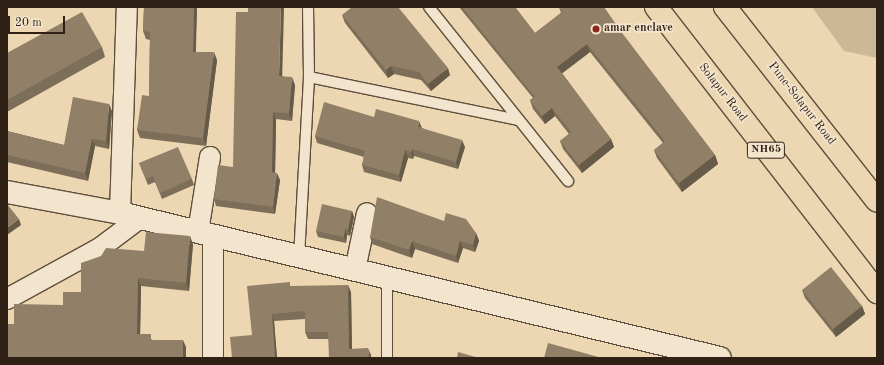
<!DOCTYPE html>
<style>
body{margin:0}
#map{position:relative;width:884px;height:365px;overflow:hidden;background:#ecd7b2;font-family:"Old Standard TT",serif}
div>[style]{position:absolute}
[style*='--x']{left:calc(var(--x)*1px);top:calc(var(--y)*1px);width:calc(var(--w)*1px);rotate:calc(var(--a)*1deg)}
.green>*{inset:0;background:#ccb897}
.roads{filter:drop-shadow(1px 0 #5e4e3d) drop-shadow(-1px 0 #5e4e3d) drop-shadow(0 1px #5e4e3d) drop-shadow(0 -1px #5e4e3d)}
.lane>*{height:10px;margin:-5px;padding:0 5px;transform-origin:5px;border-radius:5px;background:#f3e5cd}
.street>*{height:20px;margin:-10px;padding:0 10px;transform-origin:10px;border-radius:10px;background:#f3e5cd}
.secondary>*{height:22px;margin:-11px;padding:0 11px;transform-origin:11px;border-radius:11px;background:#f3e5cd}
.highway>*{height:22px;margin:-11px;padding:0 11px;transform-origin:11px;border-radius:11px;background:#ecd7b2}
.wall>*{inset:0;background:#7d6e59}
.shaded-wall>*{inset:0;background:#665a48}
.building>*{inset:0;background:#918067}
.dots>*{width:11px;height:11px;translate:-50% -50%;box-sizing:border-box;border:2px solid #f3e5cd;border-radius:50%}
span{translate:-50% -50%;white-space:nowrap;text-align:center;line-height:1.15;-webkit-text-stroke:3.5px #f3e5cd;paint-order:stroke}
.shield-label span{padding:1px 3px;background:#f3e5cd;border:1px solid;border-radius:3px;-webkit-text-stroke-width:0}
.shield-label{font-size:11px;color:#2f2116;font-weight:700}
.poi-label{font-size:12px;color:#2f2116;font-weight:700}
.left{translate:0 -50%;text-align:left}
.street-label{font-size:12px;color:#2f2116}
.frame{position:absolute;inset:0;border:8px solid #2f2116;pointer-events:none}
.scale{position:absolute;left:8px;top:16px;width:57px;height:18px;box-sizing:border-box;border:2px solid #2f2116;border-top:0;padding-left:5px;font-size:12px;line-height:14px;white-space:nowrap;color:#2f2116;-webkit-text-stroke:3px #f3e5cd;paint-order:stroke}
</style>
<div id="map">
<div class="green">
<i style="clip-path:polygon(812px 7px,877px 7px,877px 58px,844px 51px)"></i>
</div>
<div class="roads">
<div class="lane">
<i style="--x:429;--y:7;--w:223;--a:51.4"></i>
<i style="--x:309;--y:77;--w:213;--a:11.6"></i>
<i style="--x:299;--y:257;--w:180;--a:-86.8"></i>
<i style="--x:309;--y:77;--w:70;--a:-90.8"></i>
<i style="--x:387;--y:278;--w:80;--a:90"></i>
</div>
<div class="street">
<i style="--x:120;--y:213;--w:206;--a:-88.1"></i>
<i style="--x:198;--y:232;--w:76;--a:-80.9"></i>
<i style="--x:213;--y:236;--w:122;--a:90"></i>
<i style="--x:355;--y:270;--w:58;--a:-78.1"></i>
<i style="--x:7;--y:299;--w:106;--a:-28.7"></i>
<i style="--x:100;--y:248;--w:50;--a:-36.9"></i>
</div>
<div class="secondary">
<i style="--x:7;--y:192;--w:115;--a:10.5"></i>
<i style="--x:120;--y:213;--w:617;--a:13.59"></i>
</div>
<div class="highway">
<i style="--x:656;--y:7;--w:361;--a:52.2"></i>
<i style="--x:725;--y:7;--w:246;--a:51.9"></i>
</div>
</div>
<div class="wall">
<i style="clip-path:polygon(144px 7px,197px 7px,196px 52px,217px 60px,206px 146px,140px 138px,137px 130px,149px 96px,150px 40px,146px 39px,143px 31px)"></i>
<i style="clip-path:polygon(459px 7px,515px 7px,535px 33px,561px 13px,559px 7px,625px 37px,715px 155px,718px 164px,682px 192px,657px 158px,654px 150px,663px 143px,590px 52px,562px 73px,611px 139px,614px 147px,582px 173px,563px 149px,560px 141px,569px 134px,555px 116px,545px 124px,533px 109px,530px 100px,533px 98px)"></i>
<i style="clip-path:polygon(342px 15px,450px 75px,431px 91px,421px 80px,394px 74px,388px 78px,345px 23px)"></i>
<i style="clip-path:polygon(102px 47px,105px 57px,7px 112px,7px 53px)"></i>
<i style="clip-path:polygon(282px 76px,295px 85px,292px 121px,276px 119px,275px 173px,280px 180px,275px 214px,216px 206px,214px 199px,233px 167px)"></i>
<i style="clip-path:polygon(112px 111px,109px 149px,95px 146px,88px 181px,7px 162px,7px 131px,64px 145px)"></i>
<i style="clip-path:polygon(374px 117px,422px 128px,465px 147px,458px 169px,414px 156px,413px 159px,408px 158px,401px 182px,364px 172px,362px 165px,364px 157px,317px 143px,315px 136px)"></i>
<i style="clip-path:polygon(139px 163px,192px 179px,194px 185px,162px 199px,155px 182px,148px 185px)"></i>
<i style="clip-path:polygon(352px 211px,354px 217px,350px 236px,347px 235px,346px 243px,318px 237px,316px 231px)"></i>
<i style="clip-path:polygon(476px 233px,479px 241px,475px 252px,463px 248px,458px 263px,415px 249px,412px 258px,372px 244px,370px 237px)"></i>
<i style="clip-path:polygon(193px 244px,189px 291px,141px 286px,140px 334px,153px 340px,186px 347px,186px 358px,7px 358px,14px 324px,63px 305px,81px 292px,144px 251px)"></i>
<i style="clip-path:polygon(291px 286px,351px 292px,352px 349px,371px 355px,371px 358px,328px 339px,308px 339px,305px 332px,305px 319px,274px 321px,277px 358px,232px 358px,252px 335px)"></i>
<i style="clip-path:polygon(802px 290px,862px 306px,865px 314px,836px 337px,805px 298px)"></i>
</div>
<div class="shaded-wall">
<i style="clip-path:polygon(194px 7px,197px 7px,195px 59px,193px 52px)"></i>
<i style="clip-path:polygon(281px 7px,284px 7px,282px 84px,279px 76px)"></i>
<i style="clip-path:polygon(587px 44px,590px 52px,560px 75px,557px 67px)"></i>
<i style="clip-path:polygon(214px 52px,217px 60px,206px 146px,203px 138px)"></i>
<i style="clip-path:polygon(391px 66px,394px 74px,388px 78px,386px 70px)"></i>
<i style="clip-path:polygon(448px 68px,450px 75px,431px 91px,428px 84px)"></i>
<i style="clip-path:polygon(292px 77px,295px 85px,292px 121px,289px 113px)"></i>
<i style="clip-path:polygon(109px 104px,112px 111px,109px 149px,106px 141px)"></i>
<i style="clip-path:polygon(552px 108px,555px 116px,545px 124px,542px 116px)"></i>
<i style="clip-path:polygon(273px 112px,276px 119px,275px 180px,272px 172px)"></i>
<i style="clip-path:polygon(419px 121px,422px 128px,418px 127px)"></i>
<i style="clip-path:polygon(92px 139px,95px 146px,88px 181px,85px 173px)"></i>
<i style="clip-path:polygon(611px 139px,614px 147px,582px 173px,579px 165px)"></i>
<i style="clip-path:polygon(462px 140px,465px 147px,458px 169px,456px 162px)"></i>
<i style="clip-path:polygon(412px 149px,414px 156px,413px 159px,411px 152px)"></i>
<i style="clip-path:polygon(405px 150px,408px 158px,401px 182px,399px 175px)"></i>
<i style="clip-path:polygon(715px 155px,718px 164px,682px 192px,679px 183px)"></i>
<i style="clip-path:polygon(277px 173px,280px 180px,275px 214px,273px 207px)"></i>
<i style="clip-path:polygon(352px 211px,354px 217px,350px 236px,348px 230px)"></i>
<i style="clip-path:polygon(19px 219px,21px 225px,7px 235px,7px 228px)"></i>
<i style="clip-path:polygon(345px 229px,347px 235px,346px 243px,344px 237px)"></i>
<i style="clip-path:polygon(476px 233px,479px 241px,475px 252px,473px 245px)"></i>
<i style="clip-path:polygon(190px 236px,193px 244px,189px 291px,186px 283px)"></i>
<i style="clip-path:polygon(412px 241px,415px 249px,412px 258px,409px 250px)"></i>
<i style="clip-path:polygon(460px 241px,463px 248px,458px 263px,456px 256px)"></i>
<i style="clip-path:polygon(138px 278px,141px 286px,140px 341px,137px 334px)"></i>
<i style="clip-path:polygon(348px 285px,351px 292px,352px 356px,349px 349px)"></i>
<i style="clip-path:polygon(862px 306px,865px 314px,836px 337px,833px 329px)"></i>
<i style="clip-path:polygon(272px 314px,274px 321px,277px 358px,275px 358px)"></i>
<i style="clip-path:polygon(183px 340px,186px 347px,186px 358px,183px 358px)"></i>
<i style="clip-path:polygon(368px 348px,371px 355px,371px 358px,369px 358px)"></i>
</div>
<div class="building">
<i style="clip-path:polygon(144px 7px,194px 7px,193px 52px,214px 52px,203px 138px,137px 130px,142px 95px,149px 96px,150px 32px,143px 31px)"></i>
<i style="clip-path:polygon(248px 7px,281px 7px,279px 76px,292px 77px,289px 113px,273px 112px,272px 172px,277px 173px,273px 207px,214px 199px,218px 165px,233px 167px,236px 12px,248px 12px)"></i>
<i style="clip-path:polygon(352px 7px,398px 7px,448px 68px,428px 84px,419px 72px,391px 66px,386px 70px,342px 15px)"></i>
<i style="clip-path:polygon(462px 7px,515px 7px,535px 33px,562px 12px,559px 7px,604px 7px,625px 37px,715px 155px,679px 183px,654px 150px,665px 141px,587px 44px,557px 67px,611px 139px,579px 165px,560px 141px,571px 132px,552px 108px,542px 116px,530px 100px,535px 97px)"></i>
<i style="clip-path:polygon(82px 12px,102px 47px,7px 100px,7px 53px)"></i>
<i style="clip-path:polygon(73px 97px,109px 104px,106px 141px,92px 139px,85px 173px,7px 155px,7px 131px,64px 145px)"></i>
<i style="clip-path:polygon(324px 102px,374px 117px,376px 109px,419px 121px,418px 127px,462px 140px,456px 162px,412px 149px,411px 152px,405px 150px,399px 175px,362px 165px,365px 151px,315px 136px)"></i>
<i style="clip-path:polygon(178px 147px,192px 179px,160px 193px,153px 176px,146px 179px,139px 163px)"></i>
<i style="clip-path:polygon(377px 197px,444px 221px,446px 213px,466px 219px,476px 233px,473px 245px,460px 241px,456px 256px,412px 241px,409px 250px,370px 237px)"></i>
<i style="clip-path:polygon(7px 204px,19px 219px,7px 228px)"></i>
<i style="clip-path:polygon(322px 204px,352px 211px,348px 230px,345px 229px,344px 237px,316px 231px)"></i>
<i style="clip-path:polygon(146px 232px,190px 236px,186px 283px,138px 278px,137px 334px,151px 334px,151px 340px,183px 340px,183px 358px,7px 358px,7px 324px,14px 324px,14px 304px,63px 305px,63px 292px,81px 292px,81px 263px,101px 256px,106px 248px,144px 251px)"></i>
<i style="clip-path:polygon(831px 267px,862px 306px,833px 329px,802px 290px)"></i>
<i style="clip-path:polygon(290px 282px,290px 286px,348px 285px,349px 349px,368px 348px,369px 358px,329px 358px,328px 332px,305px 332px,305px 311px,272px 314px,275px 358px,232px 358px,230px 337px,252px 335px,247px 286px)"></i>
<i style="clip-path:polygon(548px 343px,602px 358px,544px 358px)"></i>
<i style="clip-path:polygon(458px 352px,479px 358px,457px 358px)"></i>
</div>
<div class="dots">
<i style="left:596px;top:29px;background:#8f2418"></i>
</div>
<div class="shield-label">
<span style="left:766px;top:150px">NH65</span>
</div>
<div class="poi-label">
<span class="left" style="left:604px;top:29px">amar enclave</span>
</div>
<div class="street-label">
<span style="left:722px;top:93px;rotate:52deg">Solapur Road</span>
<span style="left:801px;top:104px;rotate:52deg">Pune-Solapur Road</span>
</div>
<div class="frame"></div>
<div class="scale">20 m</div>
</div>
